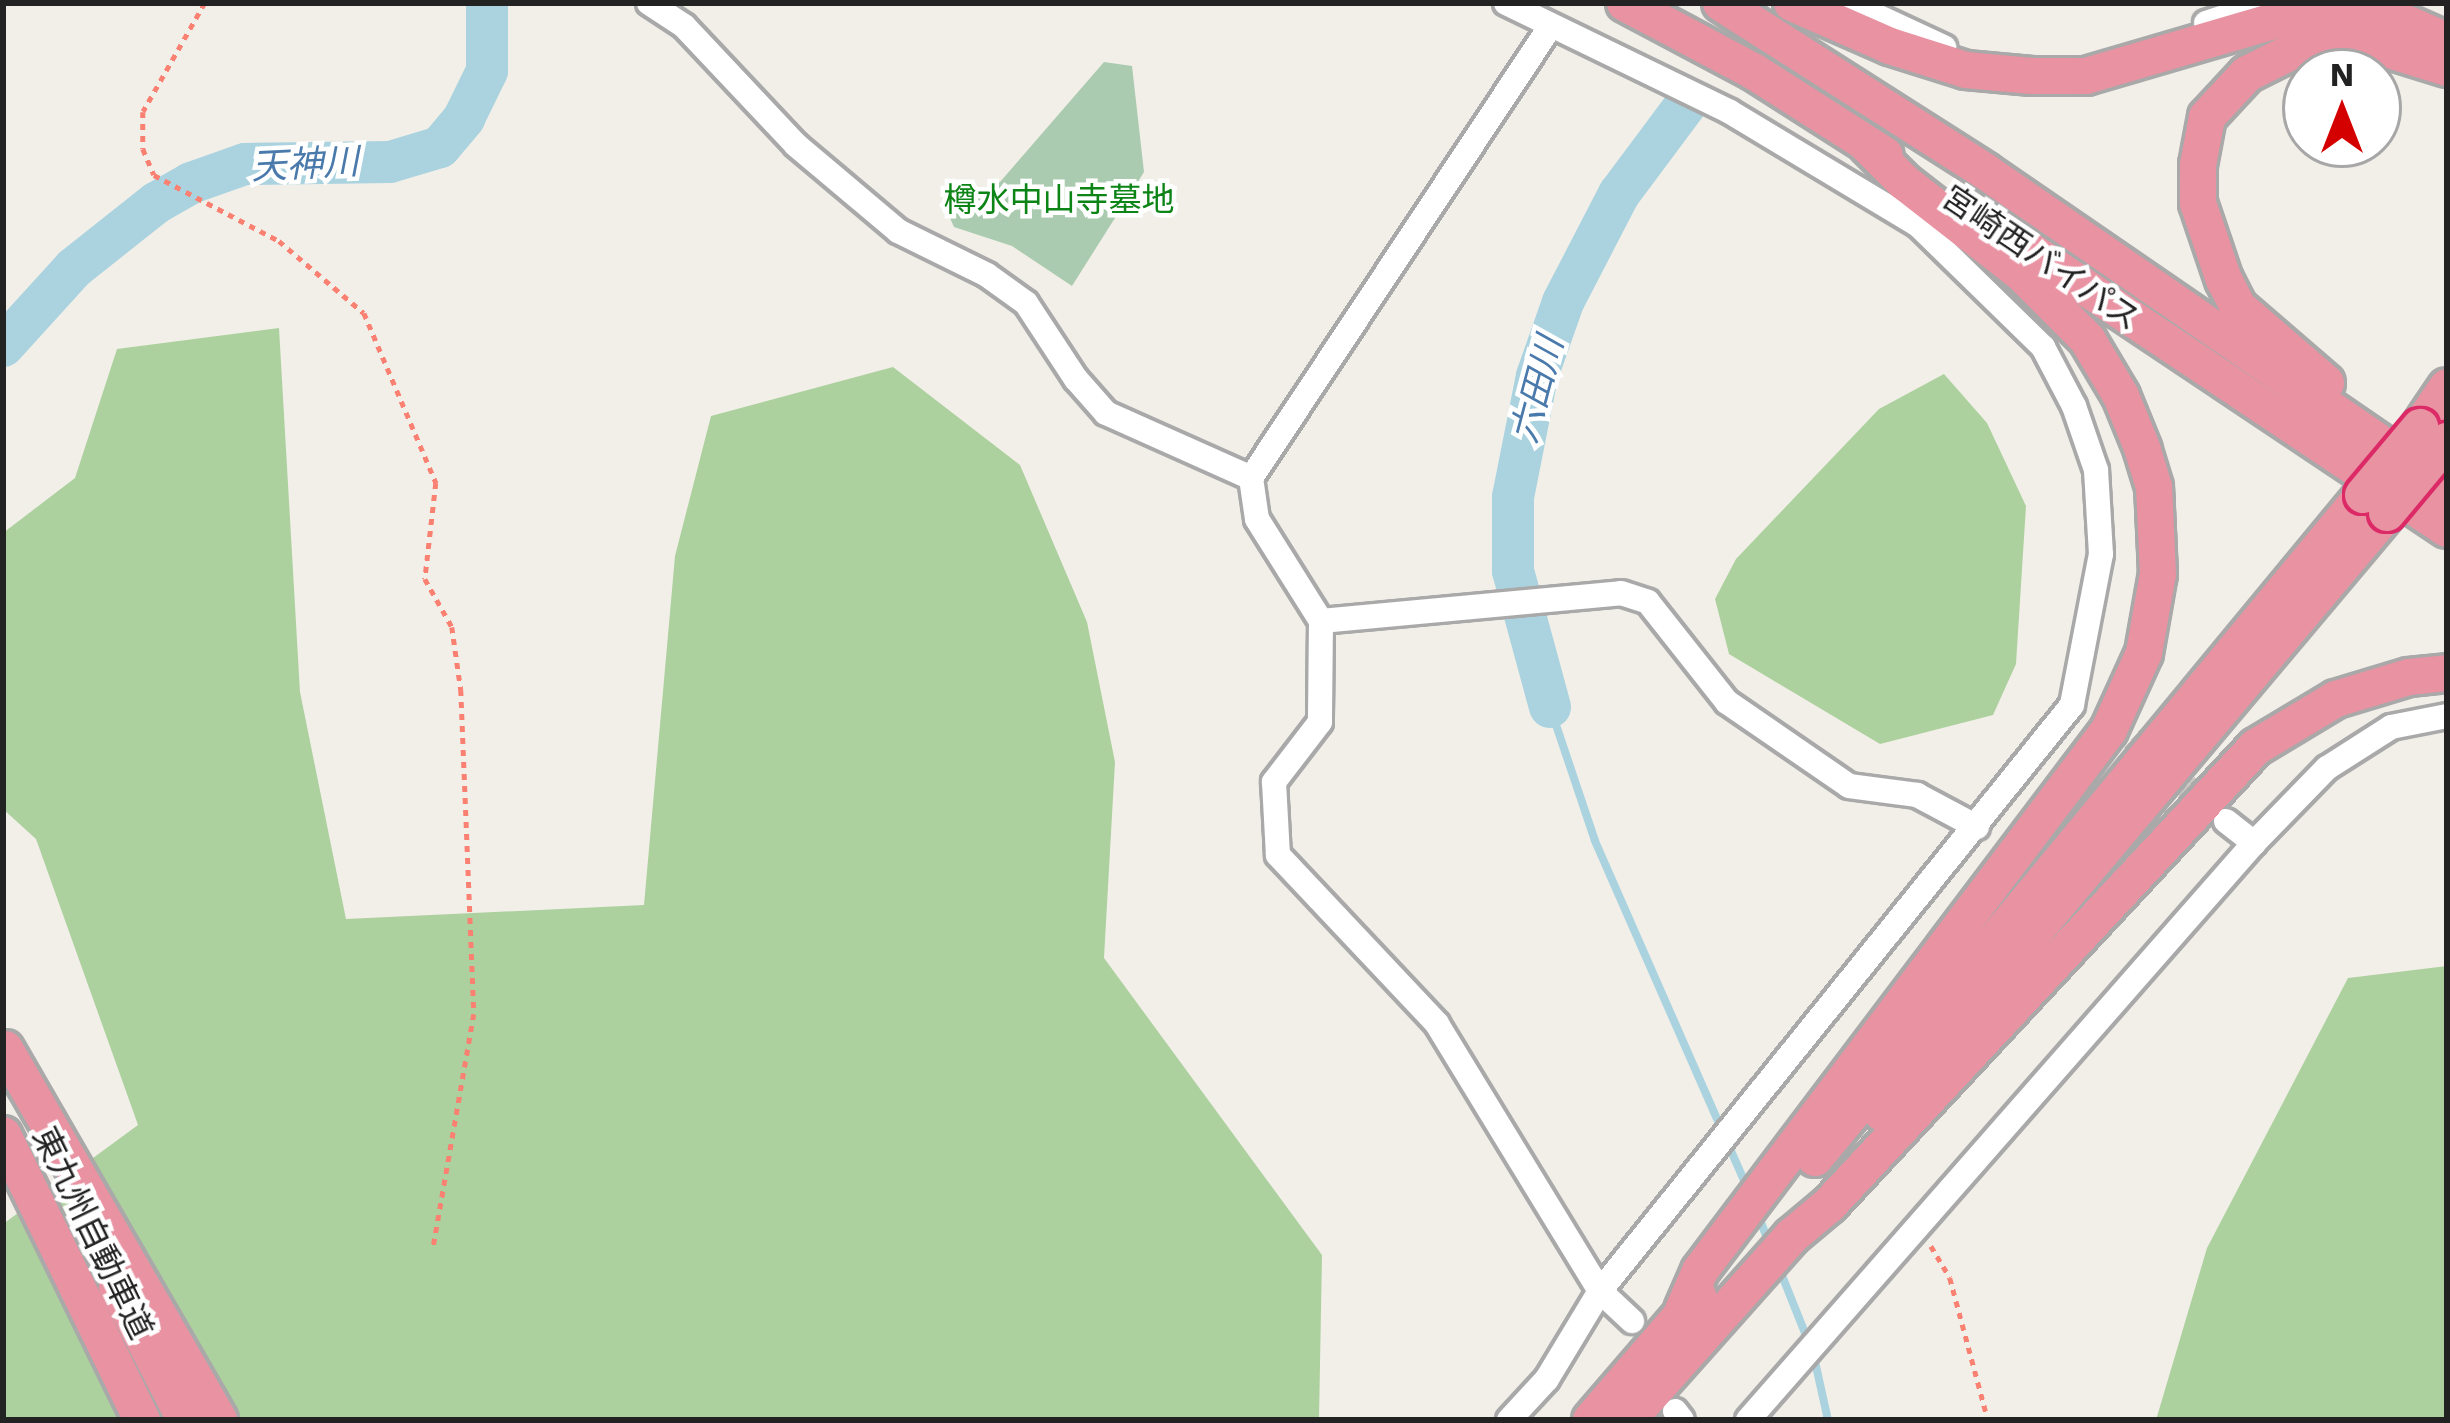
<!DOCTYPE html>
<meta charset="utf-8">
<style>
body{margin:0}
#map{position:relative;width:2450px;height:1423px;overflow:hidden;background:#f2efe9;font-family:"Work Sans","Noto Sans JP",sans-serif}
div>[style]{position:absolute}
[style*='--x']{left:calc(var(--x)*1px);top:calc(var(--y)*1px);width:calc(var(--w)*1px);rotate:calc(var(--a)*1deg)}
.forest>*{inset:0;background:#add19e}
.cemetery>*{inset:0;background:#aacbaf}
.stream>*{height:8px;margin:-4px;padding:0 4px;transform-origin:4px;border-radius:4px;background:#aad3df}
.river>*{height:42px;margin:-21px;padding:0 21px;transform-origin:21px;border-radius:21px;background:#aad3df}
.minor-tunnel>*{height:24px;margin-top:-12px;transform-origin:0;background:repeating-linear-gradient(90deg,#c8c6c1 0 24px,transparent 0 36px)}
.path>*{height:4.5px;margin-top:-2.25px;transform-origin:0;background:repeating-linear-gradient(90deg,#fa8072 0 6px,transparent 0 12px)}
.roads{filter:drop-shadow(3px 0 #a9a9a9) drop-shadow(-3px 0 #a9a9a9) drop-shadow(0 3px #a9a9a9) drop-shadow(0 -3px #a9a9a9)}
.minor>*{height:24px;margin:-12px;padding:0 12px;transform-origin:12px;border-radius:12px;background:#fff}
.highway>*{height:36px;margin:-18px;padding:0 18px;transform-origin:18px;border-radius:18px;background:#e892a2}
.bridges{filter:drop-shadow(3px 0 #dc2a67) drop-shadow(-3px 0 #dc2a67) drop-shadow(0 3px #dc2a67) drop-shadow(0 -3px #dc2a67)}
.highway-bridge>*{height:36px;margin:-18px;padding:0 18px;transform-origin:18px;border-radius:18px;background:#e892a2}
span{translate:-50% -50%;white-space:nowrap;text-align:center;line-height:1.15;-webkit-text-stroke:9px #fff;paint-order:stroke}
.park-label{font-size:33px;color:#0c8416}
.street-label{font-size:33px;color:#222}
.water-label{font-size:36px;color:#4a7aab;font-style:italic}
.frame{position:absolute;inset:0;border:6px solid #222;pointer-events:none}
.north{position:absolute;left:2282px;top:48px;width:120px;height:120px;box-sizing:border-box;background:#fff;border:3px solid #a7a7a7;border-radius:50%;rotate:0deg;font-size:33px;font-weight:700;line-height:48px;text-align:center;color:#222}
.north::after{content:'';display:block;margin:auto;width:42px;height:54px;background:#d40000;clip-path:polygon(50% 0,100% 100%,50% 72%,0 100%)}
</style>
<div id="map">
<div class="forest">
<i style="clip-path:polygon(279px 328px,300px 692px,346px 919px,644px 905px,675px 556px,711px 416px,893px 367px,1020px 465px,1087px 622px,1115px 762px,1104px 958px,1322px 1255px,1319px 1420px,3px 1420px,3px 1224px,138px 1125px,36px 839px,3px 809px,3px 533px,75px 478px,117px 349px)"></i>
<i style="clip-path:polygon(1944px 374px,1987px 423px,2026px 506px,2016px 664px,1993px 715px,1880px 744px,1729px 654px,1715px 599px,1736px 559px,1879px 409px)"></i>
<i style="clip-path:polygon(2447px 966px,2447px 1420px,2156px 1420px,2207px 1248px,2348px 978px)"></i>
</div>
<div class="cemetery">
<i style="clip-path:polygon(1104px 62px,1132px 66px,1144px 172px,1072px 286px,1012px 246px,954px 227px,950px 218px,1000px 182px)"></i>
</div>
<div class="stream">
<i style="--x:1550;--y:707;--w:141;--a:71.4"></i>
<i style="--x:1595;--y:841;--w:378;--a:66.3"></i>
<i style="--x:1757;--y:1212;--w:33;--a:69"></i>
<i style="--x:1779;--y:1268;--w:81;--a:68.2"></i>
<i style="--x:1814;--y:1357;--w:65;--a:77.5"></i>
</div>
<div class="river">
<i style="--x:3;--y:346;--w:105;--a:-47.7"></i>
<i style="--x:74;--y:268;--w:105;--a:-38.4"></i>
<i style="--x:156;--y:203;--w:40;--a:-29.7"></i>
<i style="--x:191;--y:183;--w:57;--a:-19.4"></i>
<i style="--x:245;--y:164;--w:145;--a:-0.8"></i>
<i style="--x:390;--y:162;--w:52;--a:-16.7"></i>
<i style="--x:440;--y:147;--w:38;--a:-50"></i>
<i style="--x:464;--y:118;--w:52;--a:-63.9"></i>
<i style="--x:487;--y:71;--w:68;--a:-90"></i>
<i style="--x:1550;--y:707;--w:141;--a:-105.2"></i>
<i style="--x:1513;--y:571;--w:74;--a:-90"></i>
<i style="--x:1513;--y:497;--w:123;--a:-78.8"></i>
<i style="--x:1537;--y:376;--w:78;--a:-70.6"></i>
<i style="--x:1563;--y:302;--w:122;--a:-62.6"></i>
<i style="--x:1619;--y:194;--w:112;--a:-53.3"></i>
</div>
<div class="minor-tunnel">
<i style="--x:2105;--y:715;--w:146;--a:41.1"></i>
</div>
<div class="path">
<i style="--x:205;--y:3;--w:125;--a:119.6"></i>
<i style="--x:143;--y:112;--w:37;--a:90"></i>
<i style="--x:143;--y:149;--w:28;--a:67"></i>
<i style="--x:154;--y:175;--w:141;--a:27.8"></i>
<i style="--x:279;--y:241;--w:111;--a:40.3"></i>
<i style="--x:364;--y:313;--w:185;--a:67"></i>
<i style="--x:436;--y:483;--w:97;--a:96.5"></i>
<i style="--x:425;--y:579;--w:55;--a:60.6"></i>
<i style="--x:452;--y:627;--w:64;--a:81.9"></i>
<i style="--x:461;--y:690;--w:324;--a:87.7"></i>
<i style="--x:474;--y:1014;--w:238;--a:99.9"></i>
<i style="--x:1931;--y:1246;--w:37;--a:59"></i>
<i style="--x:1950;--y:1278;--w:147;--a:75"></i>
</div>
<div class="roads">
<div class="minor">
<i style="--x:649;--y:3;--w:42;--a:33.3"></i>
<i style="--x:684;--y:26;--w:163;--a:46.7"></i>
<i style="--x:796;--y:145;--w:133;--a:40.1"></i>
<i style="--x:898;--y:231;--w:99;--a:26.3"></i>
<i style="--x:987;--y:275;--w:48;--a:35.7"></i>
<i style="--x:1026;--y:303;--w:91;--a:56.7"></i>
<i style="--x:1076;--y:379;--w:45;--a:48.6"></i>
<i style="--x:1106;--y:413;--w:159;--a:24.1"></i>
<i style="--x:1506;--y:3;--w:249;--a:25.9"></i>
<i style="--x:1730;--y:112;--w:219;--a:31"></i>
<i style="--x:1918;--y:225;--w:175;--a:44.3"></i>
<i style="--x:2043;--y:347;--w:67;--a:62.3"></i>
<i style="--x:2074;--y:406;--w:68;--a:71"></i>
<i style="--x:2096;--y:470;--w:84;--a:86.6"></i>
<i style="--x:2101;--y:554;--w:154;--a:100.9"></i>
<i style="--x:2072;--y:705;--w:752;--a:128.85"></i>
<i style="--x:1600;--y:1291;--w:103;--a:121.1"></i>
<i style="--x:1547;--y:1379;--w:56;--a:132.8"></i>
<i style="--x:1849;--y:3;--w:105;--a:24.9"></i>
<i style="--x:2206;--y:23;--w:64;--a:-18.2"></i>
<i style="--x:1550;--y:27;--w:541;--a:123.54"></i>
<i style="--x:1251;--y:478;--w:41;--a:81.7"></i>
<i style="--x:1257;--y:519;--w:120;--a:57.9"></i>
<i style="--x:1321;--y:621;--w:101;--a:90.6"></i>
<i style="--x:1320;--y:722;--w:76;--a:127.5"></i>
<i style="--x:1274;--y:782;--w:73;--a:86.9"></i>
<i style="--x:1278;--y:855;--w:232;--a:46.7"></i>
<i style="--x:1437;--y:1024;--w:313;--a:58.6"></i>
<i style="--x:1600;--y:1291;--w:44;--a:43.2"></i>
<i style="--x:1321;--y:621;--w:301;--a:-5.3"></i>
<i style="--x:1621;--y:593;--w:28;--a:18"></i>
<i style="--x:1648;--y:602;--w:127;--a:51.7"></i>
<i style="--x:1727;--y:702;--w:148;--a:34.5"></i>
<i style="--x:1849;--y:786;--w:69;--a:7.5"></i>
<i style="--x:1917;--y:795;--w:68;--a:28.1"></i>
<i style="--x:2226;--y:821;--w:36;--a:38"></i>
<i style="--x:1675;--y:1411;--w:11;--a:52"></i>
<i style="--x:1748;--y:1420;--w:767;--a:-48.75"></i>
<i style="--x:2254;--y:843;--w:105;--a:-45.8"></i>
<i style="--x:2327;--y:768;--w:76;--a:-32.6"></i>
<i style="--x:2391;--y:727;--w:57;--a:-11.1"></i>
</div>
<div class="highway">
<i style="--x:1625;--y:3;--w:145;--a:28"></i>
<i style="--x:1753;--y:71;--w:156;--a:32.5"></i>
<i style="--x:1721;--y:3;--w:314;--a:32.5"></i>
<i style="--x:1986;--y:172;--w:559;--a:34.51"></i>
<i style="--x:1792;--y:3;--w:107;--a:23.7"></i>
<i style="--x:1890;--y:46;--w:80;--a:17.5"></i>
<i style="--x:1966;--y:70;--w:66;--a:5.2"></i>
<i style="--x:2032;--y:76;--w:54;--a:0"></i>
<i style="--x:2086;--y:76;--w:217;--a:-16.3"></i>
<i style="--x:2294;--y:15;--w:54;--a:-4.2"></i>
<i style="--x:2348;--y:11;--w:42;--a:6.8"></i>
<i style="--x:2390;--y:16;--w:62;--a:23.7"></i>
<i style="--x:2001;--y:231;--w:536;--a:33.75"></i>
<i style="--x:2326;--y:383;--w:116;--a:-139.2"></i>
<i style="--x:2238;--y:307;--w:30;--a:-117"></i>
<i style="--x:2224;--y:280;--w:81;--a:-108.7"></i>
<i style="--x:2198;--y:203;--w:38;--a:-90"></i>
<i style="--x:2198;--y:165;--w:49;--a:-79.4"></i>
<i style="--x:2207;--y:117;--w:59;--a:-47.1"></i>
<i style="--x:2247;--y:74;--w:58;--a:-26.6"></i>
<i style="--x:2299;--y:48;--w:71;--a:-3.2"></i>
<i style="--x:2370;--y:44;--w:81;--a:17.3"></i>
<i style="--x:2420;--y:427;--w:48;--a:-56"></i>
<i style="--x:5;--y:1049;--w:428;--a:60"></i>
<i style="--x:1882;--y:1113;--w:784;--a:-49.91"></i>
<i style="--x:3;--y:1135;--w:317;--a:64"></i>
<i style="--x:1815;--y:1158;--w:860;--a:-50.42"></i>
<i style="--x:117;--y:1287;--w:149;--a:62.9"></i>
<i style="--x:1683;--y:1310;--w:43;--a:-66.4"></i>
<i style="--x:1700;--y:1271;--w:678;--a:-52.91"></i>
<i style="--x:2109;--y:730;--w:85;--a:-65.6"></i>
<i style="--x:2144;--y:653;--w:80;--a:-80"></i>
<i style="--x:2158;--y:574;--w:87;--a:-92.6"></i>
<i style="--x:2154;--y:487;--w:39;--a:-107"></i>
<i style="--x:2143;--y:450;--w:58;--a:-112.2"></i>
<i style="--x:2121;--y:396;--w:66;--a:-120.8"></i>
<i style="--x:2087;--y:339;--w:93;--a:-135"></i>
<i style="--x:2021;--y:273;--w:148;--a:-142.1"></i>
<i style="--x:1904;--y:182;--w:52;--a:-135"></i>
<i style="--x:1591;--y:1420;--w:164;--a:-49.2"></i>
<i style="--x:1628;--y:1420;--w:246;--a:-48.3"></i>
<i style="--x:1792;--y:1236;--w:48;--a:-40"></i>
<i style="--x:1829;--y:1205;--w:626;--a:-47.01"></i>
<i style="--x:2256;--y:747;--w:93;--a:-31"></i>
<i style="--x:2336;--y:699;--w:76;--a:-16.8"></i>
<i style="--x:2409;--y:677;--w:38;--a:-6"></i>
</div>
</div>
<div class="bridges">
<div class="highway-bridge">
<i style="--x:2363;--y:495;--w:89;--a:-50"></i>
<i style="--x:2387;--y:513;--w:94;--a:-50.2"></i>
</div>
</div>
<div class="park-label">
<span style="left:1059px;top:200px">樽水中山寺墓地</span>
</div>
<div class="street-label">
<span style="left:2041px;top:258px;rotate:34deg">宮崎西バイパス</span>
<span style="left:93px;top:1233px;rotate:64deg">東九州自動車道</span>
</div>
<div class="water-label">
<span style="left:305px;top:165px;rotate:-3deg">天神川</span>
<span style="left:1538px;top:390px;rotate:-75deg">六田川</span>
</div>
<div class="frame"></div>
<div class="north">N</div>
</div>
